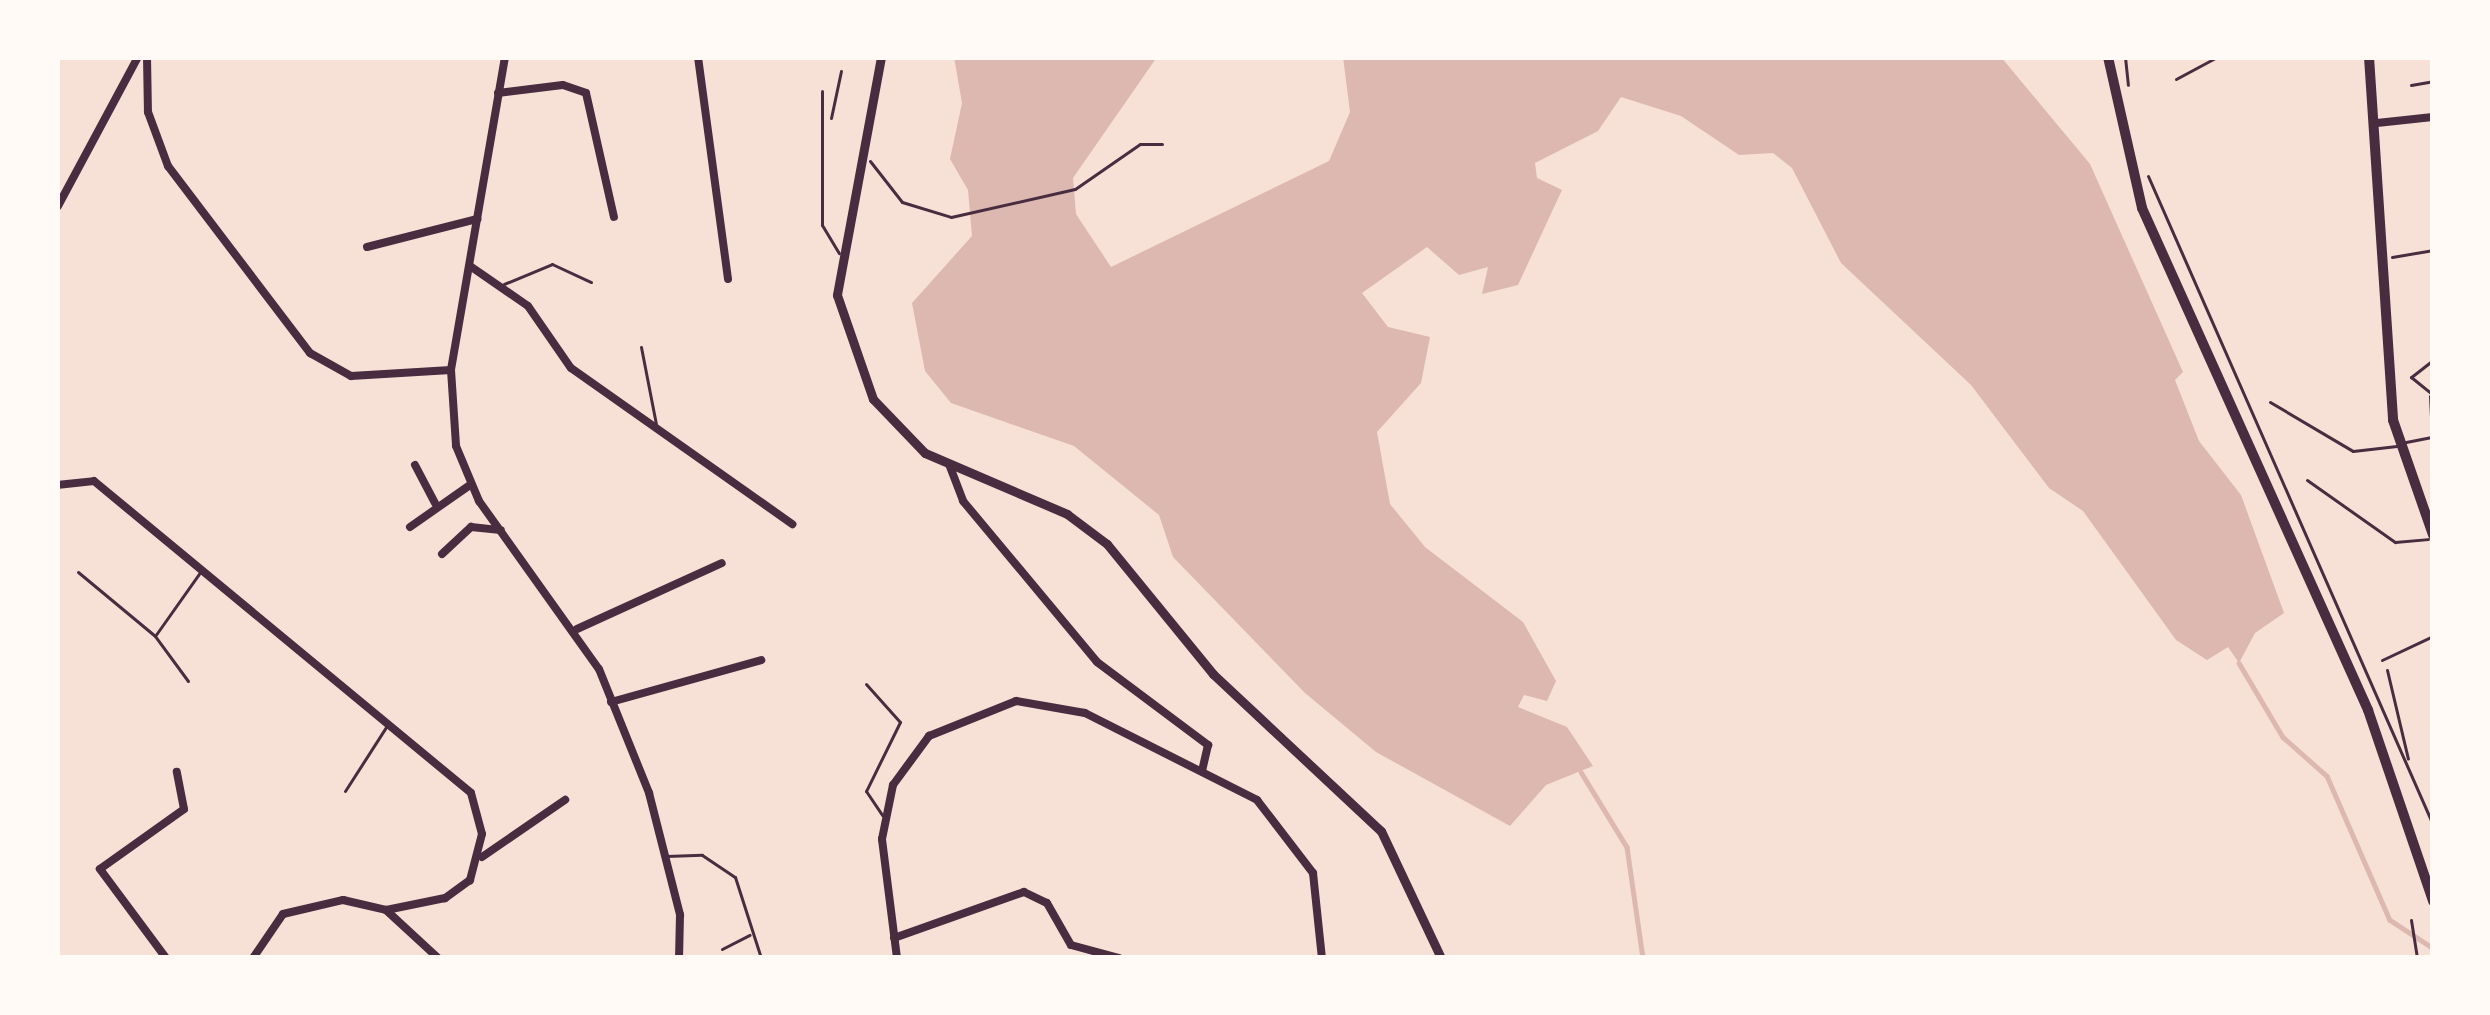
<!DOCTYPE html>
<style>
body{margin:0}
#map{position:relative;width:2490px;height:1015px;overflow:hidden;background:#f7e1d7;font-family:Figtree,sans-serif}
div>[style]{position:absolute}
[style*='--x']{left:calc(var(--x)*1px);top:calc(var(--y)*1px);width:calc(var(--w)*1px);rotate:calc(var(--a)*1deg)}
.water>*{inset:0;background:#dcb8b0}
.stream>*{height:4.5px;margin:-2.25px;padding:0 2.25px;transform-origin:2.25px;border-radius:2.25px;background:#dcb8b0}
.path>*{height:3px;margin:-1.5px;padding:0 1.5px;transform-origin:1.5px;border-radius:1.5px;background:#4a2c40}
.service>*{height:3px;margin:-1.5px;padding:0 1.5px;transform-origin:1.5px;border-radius:1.5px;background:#4a2c40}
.minor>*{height:8px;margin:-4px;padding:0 4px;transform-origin:4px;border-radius:4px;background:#4a2c40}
.tertiary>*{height:9px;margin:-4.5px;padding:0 4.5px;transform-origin:4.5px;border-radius:4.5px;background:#4a2c40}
.secondary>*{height:10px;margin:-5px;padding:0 5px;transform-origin:5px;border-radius:5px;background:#4a2c40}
.primary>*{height:10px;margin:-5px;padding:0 5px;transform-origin:5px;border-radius:5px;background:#4a2c40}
span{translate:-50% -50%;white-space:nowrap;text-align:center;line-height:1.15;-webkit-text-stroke:9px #fffaf5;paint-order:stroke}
.frame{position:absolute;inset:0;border:60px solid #fffaf5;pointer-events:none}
</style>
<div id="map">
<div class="water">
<i style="clip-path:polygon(954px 57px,1157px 57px,1073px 178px,1076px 214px,1111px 267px,1329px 161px,1350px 112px,1343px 57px,2001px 57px,2090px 164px,2183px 372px,2175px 380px,2199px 441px,2241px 495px,2284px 613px,2255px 633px,2239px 663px,2228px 647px,2207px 660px,2176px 640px,2083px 511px,2049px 488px,1971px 385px,1841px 263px,1792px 168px,1773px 153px,1739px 155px,1681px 116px,1621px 97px,1598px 131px,1535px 163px,1537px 178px,1562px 190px,1518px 285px,1482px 294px,1488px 267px,1459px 275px,1427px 247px,1362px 293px,1388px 327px,1430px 337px,1421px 383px,1377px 432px,1390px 504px,1425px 547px,1523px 622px,1556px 681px,1547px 701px,1524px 695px,1518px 707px,1567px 727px,1593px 766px,1546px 785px,1510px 826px,1376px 752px,1305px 693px,1173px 557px,1159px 515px,1074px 446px,951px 403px,925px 371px,912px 303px,972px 236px,968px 190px,950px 159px,962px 103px)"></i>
</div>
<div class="stream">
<i style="--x:2239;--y:663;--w:86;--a:59.3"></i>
<i style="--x:2283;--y:737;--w:59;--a:41.6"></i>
<i style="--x:2327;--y:776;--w:157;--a:66.4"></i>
<i style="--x:2390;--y:920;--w:51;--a:33.1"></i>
<i style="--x:1581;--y:772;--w:88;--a:58.5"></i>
<i style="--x:1627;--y:847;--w:112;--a:81.8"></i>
</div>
<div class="path">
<i style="--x:2125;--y:57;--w:28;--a:84"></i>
<i style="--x:2148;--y:176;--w:709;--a:66.29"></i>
<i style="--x:2392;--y:257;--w:42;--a:-9.7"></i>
<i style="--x:2387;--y:670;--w:91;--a:76.7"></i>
<i style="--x:2411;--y:920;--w:38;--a:81"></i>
</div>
<div class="service">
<i style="--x:2176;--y:79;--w:47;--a:-28.2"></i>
<i style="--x:2411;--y:85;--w:22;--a:-10"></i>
<i style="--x:822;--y:91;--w:134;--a:90"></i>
<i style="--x:822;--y:225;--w:33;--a:59"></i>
<i style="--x:831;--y:118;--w:48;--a:-78"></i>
<i style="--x:870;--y:161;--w:52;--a:52"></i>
<i style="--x:902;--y:202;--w:51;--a:17"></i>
<i style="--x:951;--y:217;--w:127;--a:-12.7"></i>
<i style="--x:1075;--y:189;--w:79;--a:-34.7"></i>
<i style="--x:1140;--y:144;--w:22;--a:0"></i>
<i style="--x:504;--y:284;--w:52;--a:-22.6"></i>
<i style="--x:552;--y:264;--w:43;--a:24.8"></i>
<i style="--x:641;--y:347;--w:78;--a:79"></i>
<i style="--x:2433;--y:360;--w:28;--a:142"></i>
<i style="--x:2411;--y:377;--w:28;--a:39"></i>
<i style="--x:2270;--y:402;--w:96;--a:30.6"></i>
<i style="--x:2353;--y:451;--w:44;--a:-6.5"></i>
<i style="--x:2406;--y:442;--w:26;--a:-11"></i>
<i style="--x:2432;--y:437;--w:41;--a:-92.8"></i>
<i style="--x:2307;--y:480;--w:108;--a:35.2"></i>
<i style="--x:2395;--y:542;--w:33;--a:-5"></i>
<i style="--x:78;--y:572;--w:99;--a:39.7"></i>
<i style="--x:2382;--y:660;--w:56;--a:-25.2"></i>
<i style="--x:188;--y:681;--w:56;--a:-126.3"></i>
<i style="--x:155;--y:636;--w:80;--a:-54.7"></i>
<i style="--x:866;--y:684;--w:51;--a:48.2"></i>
<i style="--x:900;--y:722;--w:77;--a:116.2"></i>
<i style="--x:866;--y:791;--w:29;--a:56"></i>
<i style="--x:345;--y:791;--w:80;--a:-57.3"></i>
<i style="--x:666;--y:856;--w:36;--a:-2"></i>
<i style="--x:702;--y:855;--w:40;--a:34"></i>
<i style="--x:735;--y:877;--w:85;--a:72.2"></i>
<i style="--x:722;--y:949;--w:31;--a:-27"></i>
</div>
<div class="minor">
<i style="--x:147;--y:57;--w:55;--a:89"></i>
<i style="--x:148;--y:112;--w:58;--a:69.7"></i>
<i style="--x:168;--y:166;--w:235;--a:52.8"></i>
<i style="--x:310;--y:353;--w:47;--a:29.3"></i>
<i style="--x:351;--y:376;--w:100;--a:-3.4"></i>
<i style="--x:505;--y:57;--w:318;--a:99.8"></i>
<i style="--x:451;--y:370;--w:76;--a:86.2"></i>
<i style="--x:456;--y:446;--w:60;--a:67.3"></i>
<i style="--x:479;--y:501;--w:206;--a:54.5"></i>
<i style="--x:599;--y:669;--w:134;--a:68"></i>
<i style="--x:649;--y:793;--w:126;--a:75.7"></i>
<i style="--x:680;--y:915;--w:43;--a:91.3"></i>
<i style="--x:698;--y:57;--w:224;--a:82.3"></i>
<i style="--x:498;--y:93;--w:65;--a:-7"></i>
<i style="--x:563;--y:85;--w:24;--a:19"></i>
<i style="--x:586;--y:93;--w:127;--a:77.3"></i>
<i style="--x:2377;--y:123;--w:56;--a:-6.1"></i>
<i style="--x:58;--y:206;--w:169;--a:-61.8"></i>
<i style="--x:367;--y:247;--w:114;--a:-14.3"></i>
<i style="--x:470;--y:266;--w:70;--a:34.6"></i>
<i style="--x:528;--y:306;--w:75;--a:55.3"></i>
<i style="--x:571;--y:368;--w:271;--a:35.2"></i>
<i style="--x:949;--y:464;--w:40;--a:69"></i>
<i style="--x:963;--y:501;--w:209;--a:50.2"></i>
<i style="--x:1097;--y:662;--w:139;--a:36.8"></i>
<i style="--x:1208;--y:745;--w:27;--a:103"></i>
<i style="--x:415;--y:465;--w:43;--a:62.2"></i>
<i style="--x:57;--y:485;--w:37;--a:-6"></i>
<i style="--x:94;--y:481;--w:489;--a:39.6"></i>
<i style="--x:471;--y:793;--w:42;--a:75"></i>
<i style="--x:482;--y:834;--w:48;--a:104.6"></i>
<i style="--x:470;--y:880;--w:31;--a:144"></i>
<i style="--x:445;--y:898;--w:60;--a:168.5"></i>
<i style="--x:410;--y:527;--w:73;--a:-35"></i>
<i style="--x:442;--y:554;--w:40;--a:-43"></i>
<i style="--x:471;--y:527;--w:30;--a:6"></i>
<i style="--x:577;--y:629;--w:159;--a:-24.5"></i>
<i style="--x:611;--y:702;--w:156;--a:-15.6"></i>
<i style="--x:482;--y:857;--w:101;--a:-34.5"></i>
<i style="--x:894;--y:938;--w:138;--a:-19.5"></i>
<i style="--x:1024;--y:892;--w:25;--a:26"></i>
<i style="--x:1047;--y:903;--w:48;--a:60.3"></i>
<i style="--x:1071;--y:945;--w:50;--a:15.2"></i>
<i style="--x:166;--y:958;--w:111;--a:-126.6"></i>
<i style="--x:100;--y:869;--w:103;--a:-35.5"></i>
<i style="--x:184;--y:809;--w:38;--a:-101"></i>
<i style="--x:253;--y:958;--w:53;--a:-55.7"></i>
<i style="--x:283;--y:914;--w:62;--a:-13.1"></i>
<i style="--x:343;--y:900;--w:44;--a:13.1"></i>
<i style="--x:386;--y:910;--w:71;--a:42.7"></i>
<i style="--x:897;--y:958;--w:120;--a:-97.2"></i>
<i style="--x:882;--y:839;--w:55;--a:-78.5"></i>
<i style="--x:893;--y:785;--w:61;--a:-53.7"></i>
<i style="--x:929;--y:736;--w:94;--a:-21.9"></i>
<i style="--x:1016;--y:701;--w:70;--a:9.9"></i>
<i style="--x:1085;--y:713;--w:193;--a:26.8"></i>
<i style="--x:1257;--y:800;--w:92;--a:52.5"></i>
<i style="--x:1313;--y:873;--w:85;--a:84"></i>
</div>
<div class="tertiary">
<i style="--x:881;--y:57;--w:242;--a:100.5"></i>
<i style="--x:837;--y:295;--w:110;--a:70.9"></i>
<i style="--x:873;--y:399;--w:75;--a:46.1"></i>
<i style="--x:925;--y:453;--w:155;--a:23.2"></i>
<i style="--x:1067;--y:514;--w:50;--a:36.9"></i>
<i style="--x:1107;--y:544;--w:168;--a:50.8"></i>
<i style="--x:1213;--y:674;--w:230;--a:43.1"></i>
<i style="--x:1381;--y:831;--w:140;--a:64.7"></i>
</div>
<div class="secondary">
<i style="--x:2369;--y:57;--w:364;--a:86.2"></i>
<i style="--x:2393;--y:420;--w:122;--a:70.8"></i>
</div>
<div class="primary">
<i style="--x:2108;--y:57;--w:155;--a:77.3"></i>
<i style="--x:2142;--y:208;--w:551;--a:65.76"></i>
<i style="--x:2368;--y:710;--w:202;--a:71.2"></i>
</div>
<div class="frame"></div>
</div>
